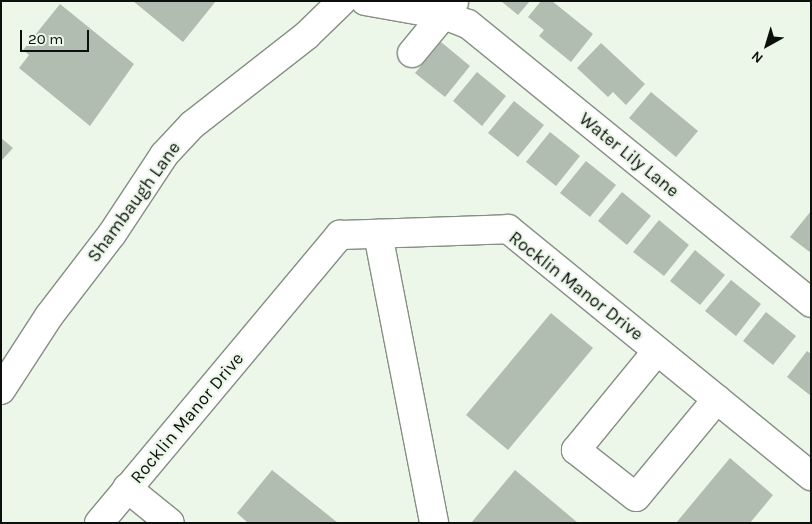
<!DOCTYPE html>
<style>
body{margin:0}
#map{position:relative;width:812px;height:524px;overflow:hidden;background:#ecf7ea;font-family:Karla,sans-serif}
div>[style]{position:absolute}
[style*='--x']{left:calc(var(--x)*1px);top:calc(var(--y)*1px);width:calc(var(--w)*1px);rotate:calc(var(--a)*1deg)}
.building>*{inset:0;background:#b2bdb1}
.roads{filter:drop-shadow(1px 0 #858f84) drop-shadow(-1px 0 #858f84) drop-shadow(0 1px #858f84) drop-shadow(0 -1px #858f84)}
.minor>*{height:28px;margin:-14px;padding:0 14px;transform-origin:14px;border-radius:14px;background:#fff}
span{translate:-50% -50%;white-space:nowrap;text-align:center;line-height:1.15;-webkit-text-stroke:4.5px #ecf7ea;paint-order:stroke}
.street-label{font-size:18px;color:#0c100c}
.frame{position:absolute;inset:0;border:2px solid #0c100c;pointer-events:none}
.north{position:absolute;left:742px;top:20px;width:50px;height:50px;-webkit-text-stroke:4px #ecf7ea;paint-order:stroke;rotate:219deg;font-size:14px;font-weight:700;line-height:20px;text-align:center;color:#0c100c}
.north::after{content:'';display:block;margin:auto;width:18px;height:22px;background:#0c100c;clip-path:polygon(50% 0,100% 100%,50% 72%,0 100%)}
.scale{position:absolute;left:20px;top:30px;width:69px;height:22px;box-sizing:border-box;border:2px solid #0c100c;border-top:0;padding-left:6px;font-size:15px;line-height:18px;white-space:nowrap;color:#0c100c;-webkit-text-stroke:4px #ecf7ea;paint-order:stroke}
</style>
<div id="map">
<div class="building">
<i style="clip-path:polygon(133px 1px,216px 1px,183px 42px)"></i>
<i style="clip-path:polygon(501px 1px,530px 1px,518px 15px)"></i>
<i style="clip-path:polygon(541px 1px,552px 1px,593px 34px,571px 62px,539px 36px,544px 30px,528px 17px)"></i>
<i style="clip-path:polygon(60px 4px,134px 64px,90px 126px,19px 68px,29px 55px,23px 50px)"></i>
<i style="clip-path:polygon(441px 42px,470px 66px,445px 97px,415px 73px)"></i>
<i style="clip-path:polygon(601px 43px,645px 84px,626px 105px,613px 92px,608px 97px,577px 68px)"></i>
<i style="clip-path:polygon(477px 72px,506px 96px,482px 126px,453px 101px)"></i>
<i style="clip-path:polygon(651px 92px,698px 131px,676px 157px,629px 118px)"></i>
<i style="clip-path:polygon(514px 101px,544px 125px,518px 157px,488px 133px)"></i>
<i style="clip-path:polygon(550px 132px,580px 156px,556px 186px,526px 162px)"></i>
<i style="clip-path:polygon(1px 138px,13px 148px,1px 161px)"></i>
<i style="clip-path:polygon(586px 161px,616px 185px,590px 217px,560px 193px)"></i>
<i style="clip-path:polygon(622px 192px,651px 216px,627px 245px,598px 221px)"></i>
<i style="clip-path:polygon(811px 211px,811px 253px,790px 237px)"></i>
<i style="clip-path:polygon(659px 220px,689px 245px,664px 276px,633px 252px)"></i>
<i style="clip-path:polygon(695px 250px,725px 275px,700px 305px,670px 281px)"></i>
<i style="clip-path:polygon(731px 280px,761px 304px,736px 336px,705px 311px)"></i>
<i style="clip-path:polygon(766px 312px,796px 336px,773px 365px,743px 341px)"></i>
<i style="clip-path:polygon(551px 313px,593px 348px,508px 450px,466px 415px)"></i>
<i style="clip-path:polygon(807px 351px,811px 354px,811px 396px,787px 377px)"></i>
<i style="clip-path:polygon(730px 458px,773px 495px,750px 523px,676px 523px)"></i>
<i style="clip-path:polygon(272px 470px,338px 523px,248px 523px,237px 513px)"></i>
<i style="clip-path:polygon(515px 470px,578px 523px,471px 523px)"></i>
</div>
<div class="roads">
<div class="minor">
<i style="--x:365;--y:1;--w:80;--a:10"></i>
<i style="--x:444;--y:15;--w:26;--a:21"></i>
<i style="--x:468;--y:24;--w:442;--a:39.1"></i>
<i style="--x:412;--y:53;--w:66;--a:-50.5"></i>
<i style="--x:378;--y:234;--w:294;--a:79"></i>
<i style="--x:657;--y:351;--w:128;--a:129.3"></i>
<i style="--x:576;--y:450;--w:76;--a:38.1"></i>
<i style="--x:636;--y:497;--w:127;--a:-50.4"></i>
<i style="--x:1;--y:390;--w:88;--a:-57"></i>
<i style="--x:49;--y:316;--w:103;--a:-52.5"></i>
<i style="--x:112;--y:234;--w:95;--a:-56.6"></i>
<i style="--x:164;--y:155;--w:41;--a:-47"></i>
<i style="--x:192;--y:125;--w:146;--a:-38"></i>
<i style="--x:307;--y:35;--w:49;--a:-44.2"></i>
<i style="--x:127;--y:488;--w:55;--a:39.1"></i>
<i style="--x:99;--y:523;--w:376;--a:-50.1"></i>
<i style="--x:340;--y:235;--w:168;--a:-2"></i>
<i style="--x:508;--y:229;--w:391;--a:39.2"></i>
</div>
</div>
<div class="street-label">
<span style="left:629px;top:155px;rotate:39deg">Water Lily Lane</span>
<span style="left:134px;top:202px;rotate:-54deg">Shambaugh Lane</span>
<span style="left:576px;top:286px;rotate:38deg">Rocklin Manor Drive</span>
<span style="left:187px;top:418px;rotate:-50deg">Rocklin Manor Drive</span>
</div>
<div class="frame"></div>
<div class="north">N</div>
<div class="scale">20 m</div>
</div>
